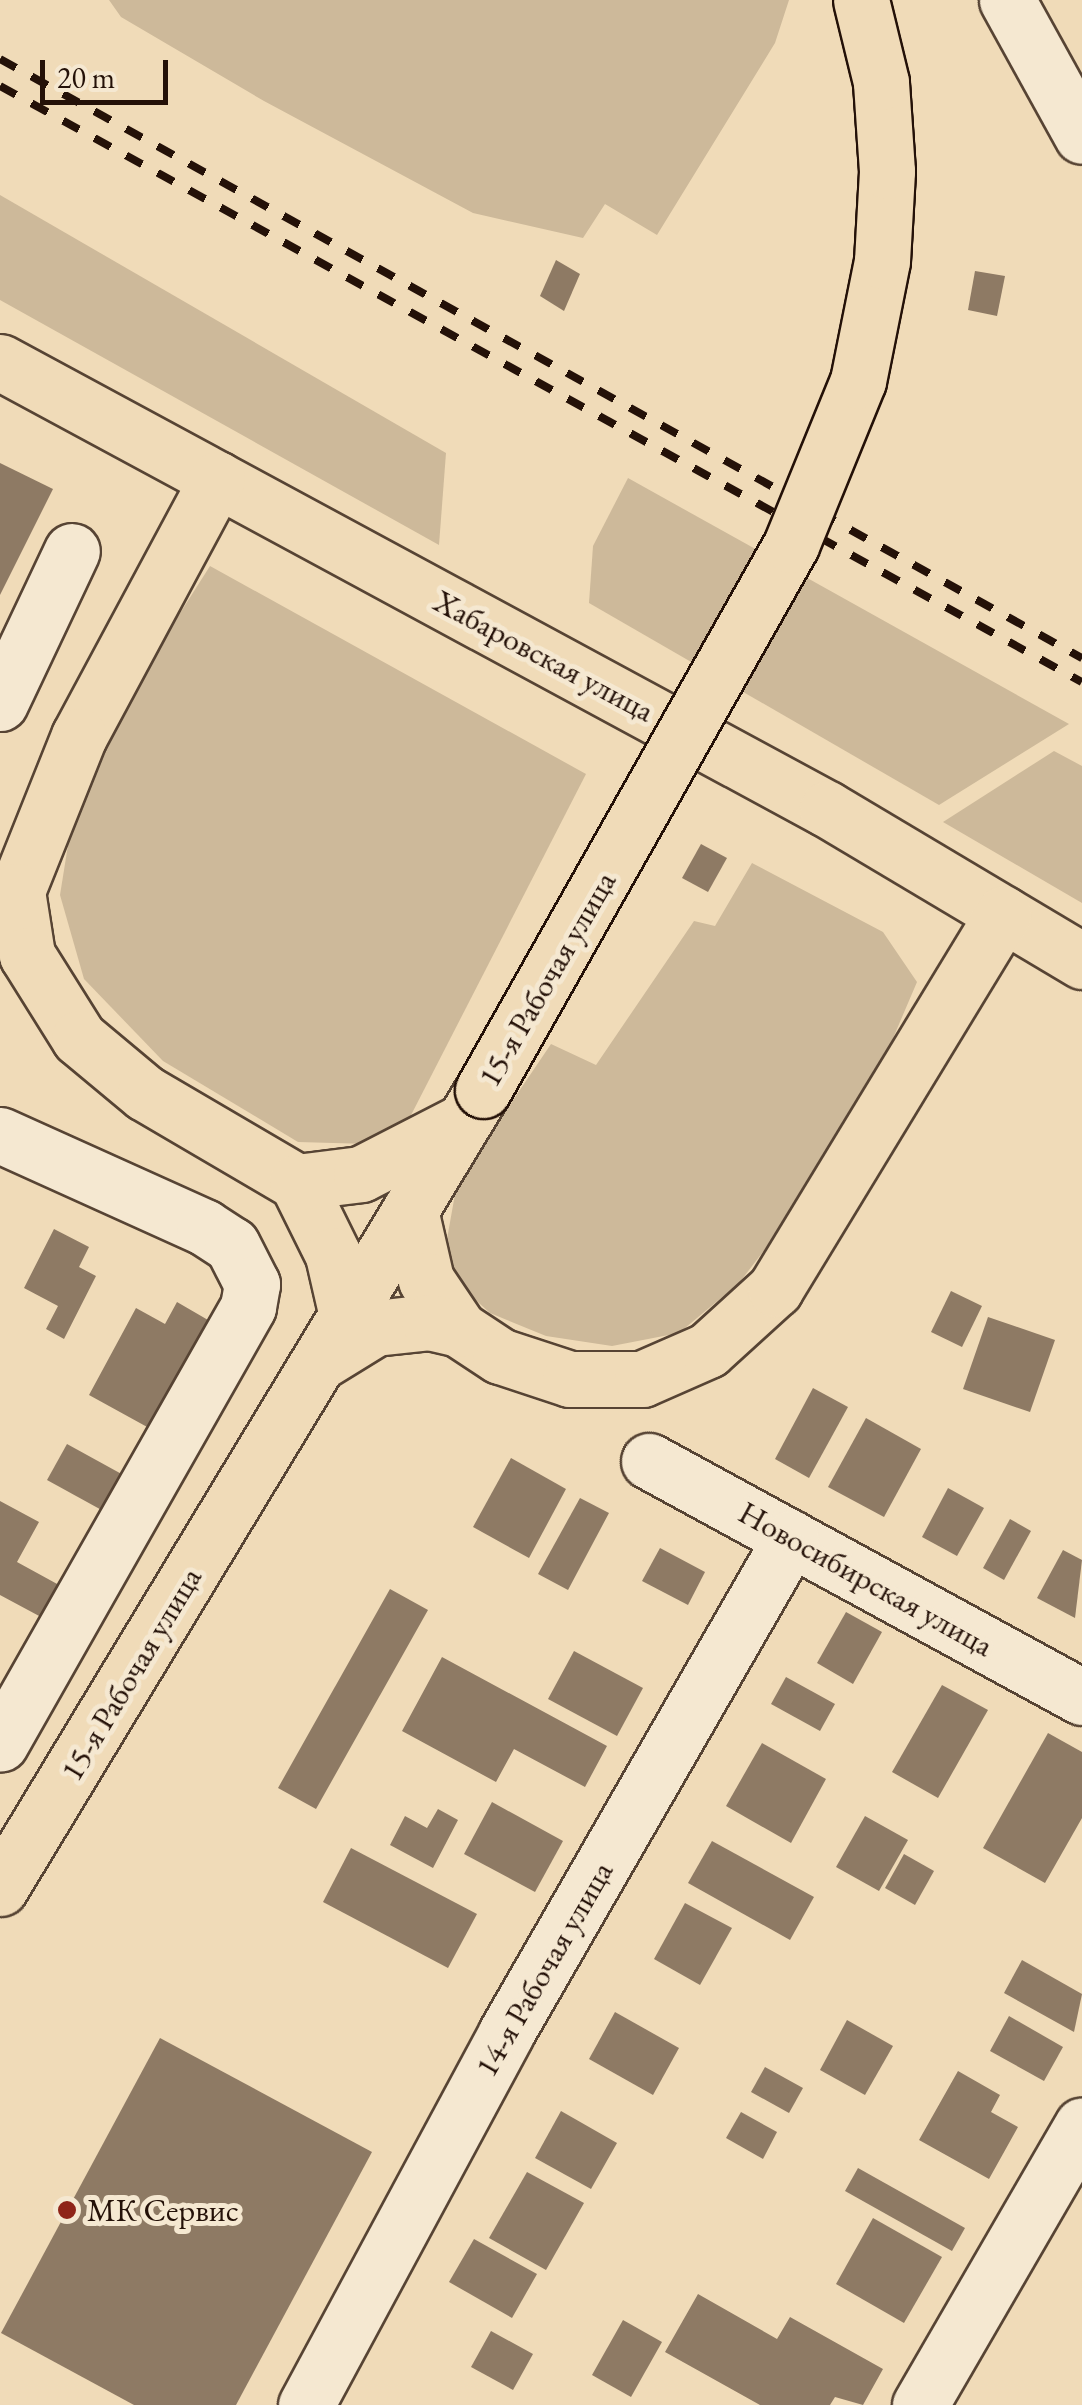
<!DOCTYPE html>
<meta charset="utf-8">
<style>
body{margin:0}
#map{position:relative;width:1082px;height:2405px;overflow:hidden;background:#f0dbb8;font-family:"EB Garamond",serif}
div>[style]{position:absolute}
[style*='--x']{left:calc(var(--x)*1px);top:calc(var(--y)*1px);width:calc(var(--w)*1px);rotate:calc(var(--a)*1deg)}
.green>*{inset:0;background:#cdb99a}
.building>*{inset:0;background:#8e7a64}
.roads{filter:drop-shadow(2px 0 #574434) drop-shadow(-2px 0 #574434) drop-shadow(0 2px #574434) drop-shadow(0 -2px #574434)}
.minor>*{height:55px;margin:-27.5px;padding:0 27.5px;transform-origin:27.5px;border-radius:27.5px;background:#f5e8d1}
.major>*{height:55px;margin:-27.5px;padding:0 27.5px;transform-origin:27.5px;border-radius:27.5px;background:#f0dbb8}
.rail>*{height:8px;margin-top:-4px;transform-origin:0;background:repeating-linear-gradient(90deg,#241108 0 18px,transparent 0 36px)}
.bridges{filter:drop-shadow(2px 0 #241108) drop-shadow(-2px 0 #241108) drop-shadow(0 2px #241108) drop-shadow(0 -2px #241108)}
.major-bridge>*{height:55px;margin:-27.5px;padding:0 27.5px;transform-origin:27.5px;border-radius:27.5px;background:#f0dbb8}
.dots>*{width:28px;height:28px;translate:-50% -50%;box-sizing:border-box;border:5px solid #f5e8d1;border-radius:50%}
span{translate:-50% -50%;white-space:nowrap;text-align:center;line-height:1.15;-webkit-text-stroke:10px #f5e8d1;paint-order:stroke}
.street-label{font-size:32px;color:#241108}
.poi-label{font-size:32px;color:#241108}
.left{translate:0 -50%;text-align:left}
.scale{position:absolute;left:40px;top:60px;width:128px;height:45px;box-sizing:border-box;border:5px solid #241108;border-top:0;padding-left:12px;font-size:30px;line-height:35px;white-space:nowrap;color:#241108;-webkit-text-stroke:8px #f5e8d1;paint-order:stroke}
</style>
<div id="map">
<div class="green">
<i style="clip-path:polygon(109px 0,789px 0,775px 43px,657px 235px,605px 204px,583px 238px,473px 213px,264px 101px,121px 17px)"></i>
<i style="clip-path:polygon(0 195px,446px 453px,439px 545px,0 300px)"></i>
<i style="clip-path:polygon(628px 478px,1069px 724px,939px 805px,589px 603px,593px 546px)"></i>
<i style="clip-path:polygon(210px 566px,586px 774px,408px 1121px,369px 1144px,298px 1142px,163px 1061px,84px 979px,60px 895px,73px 814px,126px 698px)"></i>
<i style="clip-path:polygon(1054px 751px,1082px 766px,1082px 903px,943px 822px)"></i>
<i style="clip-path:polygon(752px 863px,883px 932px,917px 982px,879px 1071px,802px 1201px,739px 1283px,679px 1333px,612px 1346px,546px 1336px,490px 1313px,458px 1284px,447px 1239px,457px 1183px,551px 1044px,596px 1065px,694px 921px,715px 926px)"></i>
</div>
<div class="building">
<i style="clip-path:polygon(556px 260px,580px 274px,564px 311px,540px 296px)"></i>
<i style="clip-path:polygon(975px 271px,1005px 276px,997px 316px,968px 310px)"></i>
<i style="clip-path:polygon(0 463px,53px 489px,0 595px)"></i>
<i style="clip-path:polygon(701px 844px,727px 858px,708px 892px,682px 878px)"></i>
<i style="clip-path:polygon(54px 1229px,89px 1247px,79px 1267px,96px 1276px,64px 1339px,46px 1329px,58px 1306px,24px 1288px)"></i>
<i style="clip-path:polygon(951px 1291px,982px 1306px,962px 1347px,931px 1332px)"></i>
<i style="clip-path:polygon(177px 1302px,208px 1320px,149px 1428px,89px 1395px,136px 1308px,165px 1324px)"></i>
<i style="clip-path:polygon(988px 1317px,1055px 1340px,1030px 1412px,963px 1389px)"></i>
<i style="clip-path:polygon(813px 1388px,848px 1407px,809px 1478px,775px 1459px)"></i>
<i style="clip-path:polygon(866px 1418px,921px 1449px,884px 1517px,828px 1487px)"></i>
<i style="clip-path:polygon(67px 1444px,127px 1477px,107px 1513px,47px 1480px)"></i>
<i style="clip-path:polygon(511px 1458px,566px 1489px,529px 1558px,473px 1527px)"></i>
<i style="clip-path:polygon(948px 1488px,984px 1508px,957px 1556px,922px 1537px)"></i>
<i style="clip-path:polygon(580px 1498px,609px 1513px,568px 1590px,538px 1574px)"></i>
<i style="clip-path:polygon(0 1501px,39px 1522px,17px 1562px,59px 1585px,41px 1617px,0 1595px)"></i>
<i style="clip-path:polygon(1010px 1519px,1031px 1531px,1004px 1580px,983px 1568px)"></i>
<i style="clip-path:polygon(660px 1548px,705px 1572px,688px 1605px,642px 1581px)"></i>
<i style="clip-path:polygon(1063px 1550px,1082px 1560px,1075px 1618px,1037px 1598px)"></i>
<i style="clip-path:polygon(390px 1589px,428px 1610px,316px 1809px,278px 1788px)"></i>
<i style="clip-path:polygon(846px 1612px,882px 1632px,853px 1684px,817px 1663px)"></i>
<i style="clip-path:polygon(574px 1651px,643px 1688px,617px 1736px,548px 1699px)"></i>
<i style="clip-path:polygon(442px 1657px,607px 1746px,585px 1787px,514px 1749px,496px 1782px,402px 1731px)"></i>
<i style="clip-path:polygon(786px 1677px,835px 1704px,820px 1731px,771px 1704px)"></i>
<i style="clip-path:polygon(942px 1685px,988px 1710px,938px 1798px,892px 1772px)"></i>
<i style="clip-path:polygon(1048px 1733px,1082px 1752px,1082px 1818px,1045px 1883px,983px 1848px)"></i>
<i style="clip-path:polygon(762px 1743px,826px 1779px,791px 1843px,726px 1806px)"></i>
<i style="clip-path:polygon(492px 1802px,563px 1841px,535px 1892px,464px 1854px)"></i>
<i style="clip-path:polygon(438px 1809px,458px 1820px,433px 1868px,390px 1845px,405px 1816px,427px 1828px)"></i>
<i style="clip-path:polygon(865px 1816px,908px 1840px,879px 1891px,836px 1867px)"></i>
<i style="clip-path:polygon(712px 1841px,814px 1897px,790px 1940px,688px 1883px)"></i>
<i style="clip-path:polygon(351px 1848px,477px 1914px,448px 1968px,323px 1902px)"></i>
<i style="clip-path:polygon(904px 1854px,934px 1871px,915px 1905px,885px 1888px)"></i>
<i style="clip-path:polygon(685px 1903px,732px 1928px,700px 1985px,654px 1959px)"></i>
<i style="clip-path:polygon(1022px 1960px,1082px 1994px,1074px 2032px,1004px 1993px)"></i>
<i style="clip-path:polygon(615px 2012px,679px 2048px,653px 2095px,589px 2059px)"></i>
<i style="clip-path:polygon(1009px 2016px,1063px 2047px,1044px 2081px,990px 2051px)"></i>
<i style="clip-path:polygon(847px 2020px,893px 2046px,865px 2095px,820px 2070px)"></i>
<i style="clip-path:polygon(160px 2038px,372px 2152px,236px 2405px,134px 2405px,1px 2333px)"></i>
<i style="clip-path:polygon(765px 2067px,803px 2088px,789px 2113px,751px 2092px)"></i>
<i style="clip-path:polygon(958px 2071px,1000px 2095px,991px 2112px,1018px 2127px,989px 2179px,919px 2140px)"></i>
<i style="clip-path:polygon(561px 2111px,617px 2143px,591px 2189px,535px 2158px)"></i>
<i style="clip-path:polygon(741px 2112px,777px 2132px,763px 2159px,726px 2138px)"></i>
<i style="clip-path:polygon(858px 2168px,965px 2228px,952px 2251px,845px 2191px)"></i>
<i style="clip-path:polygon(527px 2172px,584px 2203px,546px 2270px,489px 2238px)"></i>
<i style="clip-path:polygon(873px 2218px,942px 2257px,904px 2323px,836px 2284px)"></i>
<i style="clip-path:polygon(474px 2239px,537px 2274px,512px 2318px,449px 2282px)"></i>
<i style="clip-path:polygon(698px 2294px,777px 2339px,790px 2317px,883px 2369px,863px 2405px,835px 2397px,830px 2405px,760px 2405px,665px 2352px)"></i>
<i style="clip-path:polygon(623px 2320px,662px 2342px,631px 2397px,592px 2375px)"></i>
<i style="clip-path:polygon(491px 2331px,533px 2354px,513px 2390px,471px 2367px)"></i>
</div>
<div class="roads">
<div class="minor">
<i style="--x:1007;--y:0;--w:155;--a:61.1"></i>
<i style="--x:0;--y:703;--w:168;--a:-64.7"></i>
<i style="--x:0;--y:1135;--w:224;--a:24.3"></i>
<i style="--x:204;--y:1227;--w:33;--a:33"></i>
<i style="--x:232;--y:1245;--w:44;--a:62.9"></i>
<i style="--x:252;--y:1284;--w:23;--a:100"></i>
<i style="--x:248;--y:1307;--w:502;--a:119.58"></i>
<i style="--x:649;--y:1461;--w:493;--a:28.6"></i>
<i style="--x:306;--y:2405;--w:422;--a:-61.7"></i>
<i style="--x:506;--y:2033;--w:571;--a:-60.07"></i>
<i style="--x:920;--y:2405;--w:323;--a:-59.9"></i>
</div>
<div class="major">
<i style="--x:0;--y:362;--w:940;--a:28.39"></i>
<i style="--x:827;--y:809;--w:297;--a:30.8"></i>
<i style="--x:217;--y:479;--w:292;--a:118.2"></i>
<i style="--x:79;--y:736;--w:167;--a:111.8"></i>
<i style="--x:17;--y:891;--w:65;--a:81.1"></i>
<i style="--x:27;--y:955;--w:98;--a:57.9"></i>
<i style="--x:79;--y:1038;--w:86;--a:39.8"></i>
<i style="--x:145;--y:1093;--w:176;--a:30.4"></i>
<i style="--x:297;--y:1182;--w:81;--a:63.7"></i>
<i style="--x:333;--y:1255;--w:63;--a:77.1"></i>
<i style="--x:297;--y:1182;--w:64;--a:-7.1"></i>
<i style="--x:361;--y:1174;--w:111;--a:-27.3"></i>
<i style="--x:410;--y:1210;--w:72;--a:77.1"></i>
<i style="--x:426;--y:1280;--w:59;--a:56"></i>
<i style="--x:459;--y:1329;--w:49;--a:33.4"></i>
<i style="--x:500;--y:1356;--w:74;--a:18.2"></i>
<i style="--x:570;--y:1379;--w:72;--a:0"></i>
<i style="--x:642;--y:1379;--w:72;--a:-23.7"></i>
<i style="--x:708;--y:1350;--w:91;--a:-42.3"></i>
<i style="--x:775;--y:1289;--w:439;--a:-58.7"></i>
<i style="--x:323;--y:1360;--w:61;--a:-31.6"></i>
<i style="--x:375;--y:1328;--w:54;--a:-6.3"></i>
<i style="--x:429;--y:1322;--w:31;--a:13"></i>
<i style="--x:0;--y:1888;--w:933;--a:-58.82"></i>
</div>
</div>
<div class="rail">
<i style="--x:0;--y:59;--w:1237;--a:28.97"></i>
<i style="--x:0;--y:86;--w:1235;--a:28.85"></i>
</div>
<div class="bridges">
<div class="major-bridge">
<i style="--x:483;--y:1090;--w:626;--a:-60.53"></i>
<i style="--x:791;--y:545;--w:177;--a:-67.8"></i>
<i style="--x:858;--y:381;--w:122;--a:-78.7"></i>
<i style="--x:882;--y:261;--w:90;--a:-86.8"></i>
<i style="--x:887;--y:171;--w:89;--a:-93.9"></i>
<i style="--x:881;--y:82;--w:84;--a:-103.7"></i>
</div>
</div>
<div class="dots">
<i style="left:67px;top:2210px;background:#8f2418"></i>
</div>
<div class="street-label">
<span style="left:544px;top:656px;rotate:28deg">Хабаровская улица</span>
<span style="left:547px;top:979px;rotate:-60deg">15-я Рабочая улица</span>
<span style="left:866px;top:1579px;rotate:29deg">Новосибирская улица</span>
<span style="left:131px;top:1674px;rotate:-59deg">15-я Рабочая улица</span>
<span style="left:544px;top:1969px;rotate:-60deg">14-я Рабочая улица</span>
</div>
<div class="poi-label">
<span class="left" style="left:87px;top:2210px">МК Сервис</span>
</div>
<div class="scale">20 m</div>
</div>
